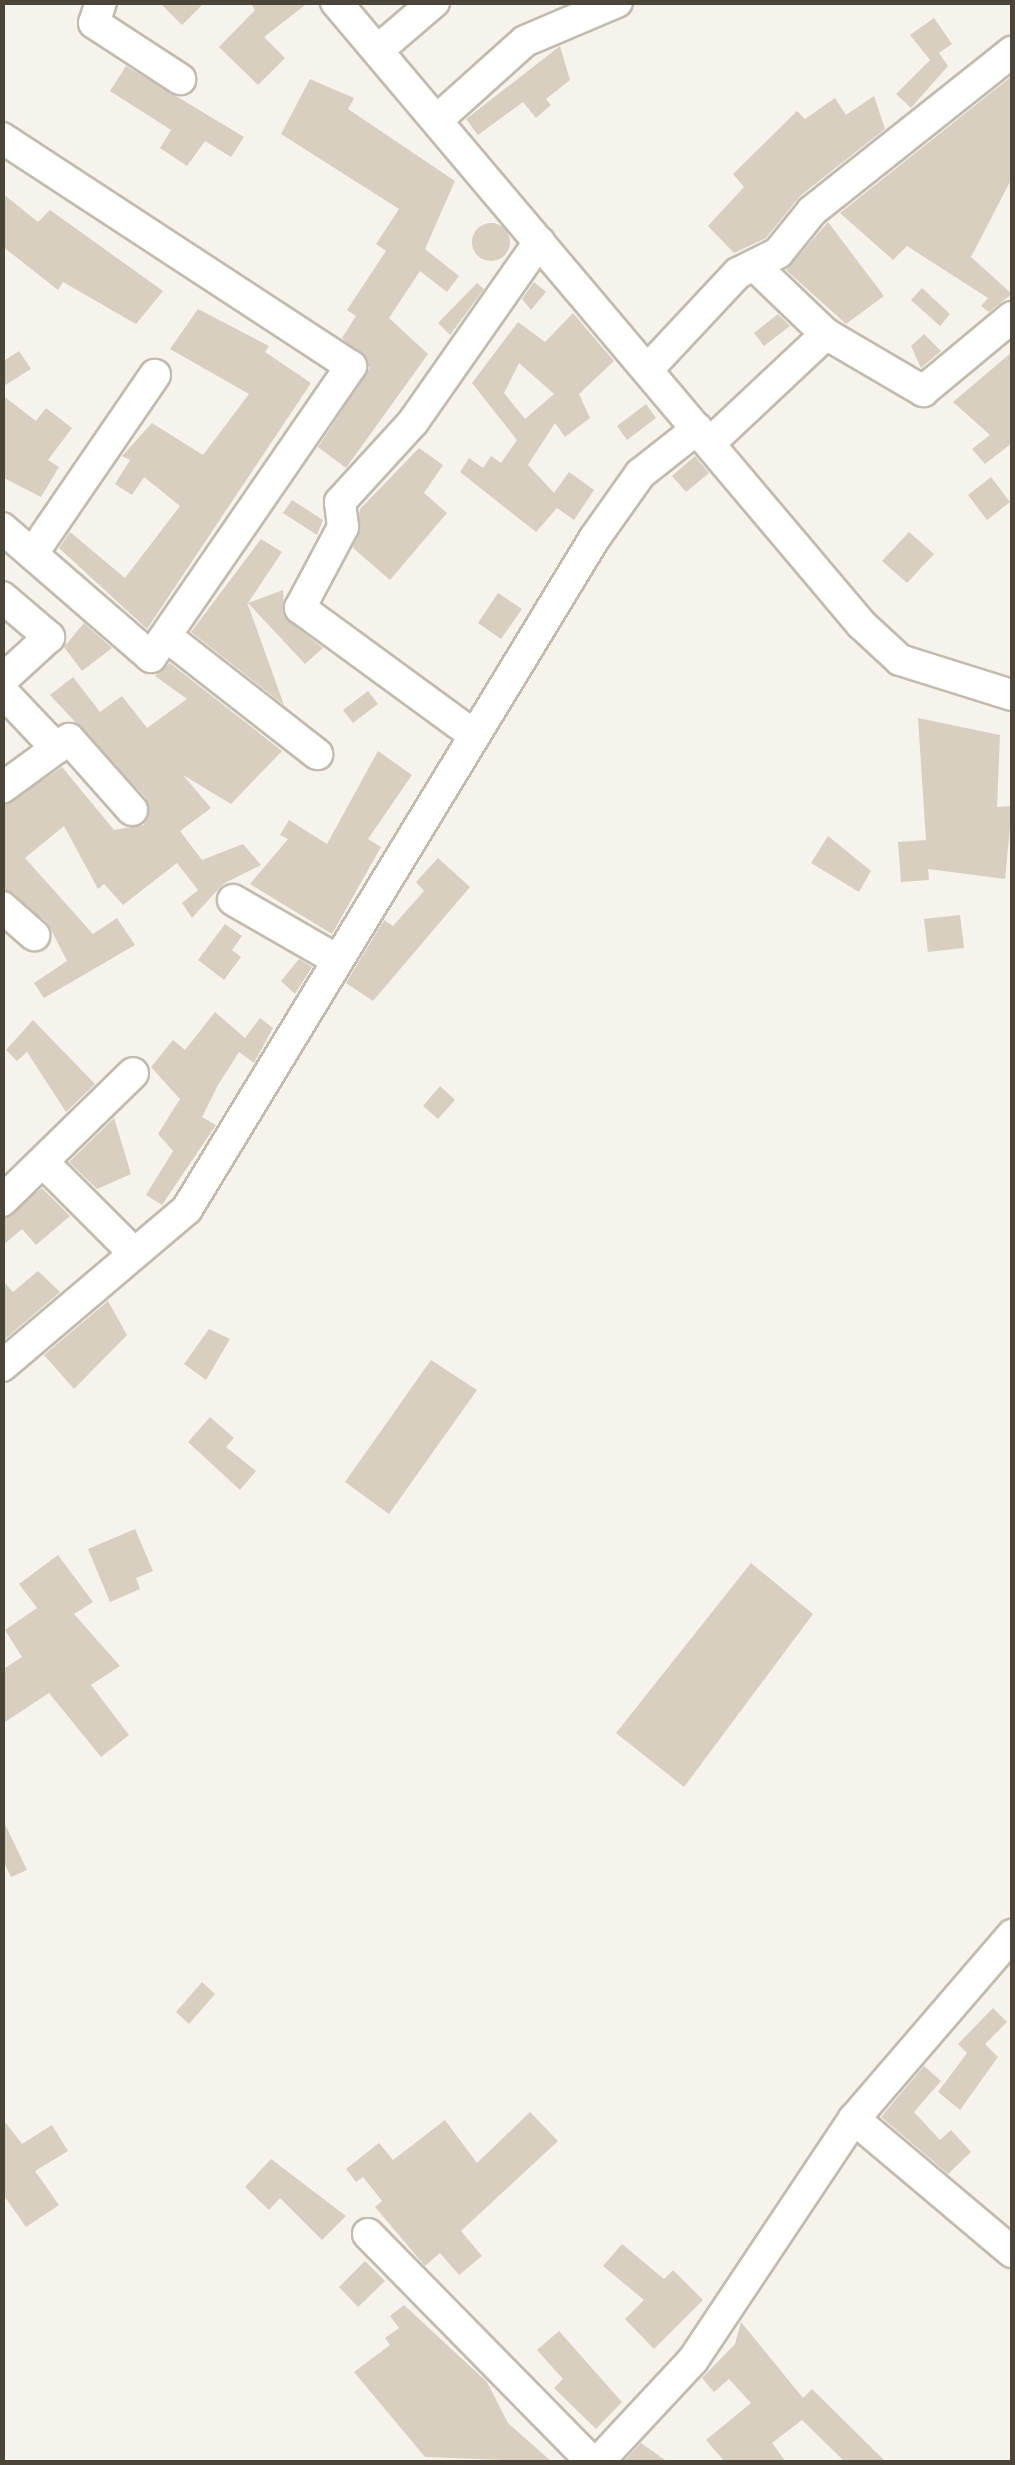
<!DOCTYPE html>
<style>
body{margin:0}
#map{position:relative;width:1015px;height:2465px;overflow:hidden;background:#f6f3ec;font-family:"IBM Plex Sans",sans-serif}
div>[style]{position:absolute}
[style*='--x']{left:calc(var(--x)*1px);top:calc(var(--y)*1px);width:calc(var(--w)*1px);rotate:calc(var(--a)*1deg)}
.building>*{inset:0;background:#d8cfc1}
.round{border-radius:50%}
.roads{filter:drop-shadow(2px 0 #c2bbae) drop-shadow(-2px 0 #c2bbae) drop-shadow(0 2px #c2bbae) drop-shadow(0 -2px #c2bbae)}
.minor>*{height:30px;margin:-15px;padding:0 15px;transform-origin:15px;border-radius:15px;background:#fff}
span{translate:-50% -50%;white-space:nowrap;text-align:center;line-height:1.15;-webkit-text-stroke:8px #fff;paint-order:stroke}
.frame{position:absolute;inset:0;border:5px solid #4b4439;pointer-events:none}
</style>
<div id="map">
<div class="building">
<i style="clip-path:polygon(159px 2px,205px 2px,182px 25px)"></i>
<i style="clip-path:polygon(250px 2px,309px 2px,264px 37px,285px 58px,258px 85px,219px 47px,255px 10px)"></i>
<i style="clip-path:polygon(934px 18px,952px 44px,939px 53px,948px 66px,911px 108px,896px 94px,930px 60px,910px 35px)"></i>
<i style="clip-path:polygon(560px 46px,570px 80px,546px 99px,551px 105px,536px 118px,523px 102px,478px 135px,466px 119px)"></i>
<i style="clip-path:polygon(126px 66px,244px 137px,231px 157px,205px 141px,187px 166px,160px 148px,171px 130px,110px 91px)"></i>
<i style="clip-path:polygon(1012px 76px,1012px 178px,971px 257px,1012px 294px,989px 312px,981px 306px,988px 298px,907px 246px,893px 260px,840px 213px)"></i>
<i style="clip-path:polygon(310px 79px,354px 98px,348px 109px,455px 181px,425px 249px,459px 276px,447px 292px,420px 271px,389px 318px,428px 354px,346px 468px,318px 447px,370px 368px,342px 338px,356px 316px,347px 310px,386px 251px,376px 244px,399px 209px,281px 134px)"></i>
<i style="clip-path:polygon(874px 96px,885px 129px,800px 196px,766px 238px,734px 253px,708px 226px,744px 187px,733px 174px,797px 111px,805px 119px,835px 98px,846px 115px)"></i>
<i style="clip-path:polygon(2px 193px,38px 222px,50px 210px,163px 291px,136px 324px,63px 282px,58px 290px,2px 246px)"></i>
<i style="clip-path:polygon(828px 222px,884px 296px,846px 324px,786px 270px)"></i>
<i class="round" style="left:472px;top:223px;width:38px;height:38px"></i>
<i style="clip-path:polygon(534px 282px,546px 292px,531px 310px,522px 299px)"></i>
<i style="clip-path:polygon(477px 283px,484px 289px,450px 335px,438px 323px)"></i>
<i style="clip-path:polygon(922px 288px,950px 314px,940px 326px,911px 300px)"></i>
<i style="clip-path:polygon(198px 309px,269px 346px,265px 352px,311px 383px,147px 629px,59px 548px,70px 532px,125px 578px,180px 506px,144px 477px,132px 495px,115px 484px,130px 460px,122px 456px,152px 423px,203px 455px,249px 394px,170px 349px)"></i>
<i style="clip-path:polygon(evenodd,573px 313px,614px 361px,579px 394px,590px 418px,565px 437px,555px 423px,528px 465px,554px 493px,569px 472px,594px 490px,574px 520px,557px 508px,536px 532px,460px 472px,469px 458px,483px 468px,491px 456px,501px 463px,517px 440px,472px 383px,518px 322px,545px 342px,573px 313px,519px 363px,554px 394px,525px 419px,504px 393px,519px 363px)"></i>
<i style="clip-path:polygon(778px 314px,790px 326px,764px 346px,754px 333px)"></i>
<i style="clip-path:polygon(924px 334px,941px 351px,921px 368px,911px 346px)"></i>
<i style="clip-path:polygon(19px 351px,31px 369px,2px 387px,2px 362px)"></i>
<i style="clip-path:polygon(1012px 352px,1012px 443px,985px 464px,972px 449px,990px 435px,953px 402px)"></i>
<i style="clip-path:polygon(2px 395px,36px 421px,46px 408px,72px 428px,48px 460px,59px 467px,41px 497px,2px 477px)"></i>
<i style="clip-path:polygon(646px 404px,656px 418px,627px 440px,617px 426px)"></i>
<i style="clip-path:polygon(419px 448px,443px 465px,424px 493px,447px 513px,390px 580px,353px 548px,360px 509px)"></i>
<i style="clip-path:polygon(695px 456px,709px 473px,686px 492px,672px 476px)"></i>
<i style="clip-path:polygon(991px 477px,1010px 502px,987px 520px,968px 495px)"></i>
<i style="clip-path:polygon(292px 500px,323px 520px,317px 535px,283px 513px)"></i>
<i style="clip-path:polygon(909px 532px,934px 554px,907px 583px,882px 561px)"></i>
<i style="clip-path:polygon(261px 539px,282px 552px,248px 603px,283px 590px,284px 617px,323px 648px,305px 664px,247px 602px,284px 705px,191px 632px)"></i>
<i style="clip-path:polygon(498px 593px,522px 609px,501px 639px,478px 623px)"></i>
<i style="clip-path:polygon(84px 623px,112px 648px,82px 671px,64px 647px)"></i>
<i style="clip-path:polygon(170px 663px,282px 751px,231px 804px,183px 775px,211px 808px,180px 831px,202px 860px,243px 844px,261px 865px,223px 884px,192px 918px,182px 903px,198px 890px,177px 863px,123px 905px,104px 884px,98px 889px,64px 826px,25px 858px,93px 934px,117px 918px,135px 945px,44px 998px,34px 983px,67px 961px,47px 922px,2px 889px,2px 807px,62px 767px,114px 830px,144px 825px,146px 798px,50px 695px,73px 677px,100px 712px,122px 696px,147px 728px,187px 699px,155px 676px)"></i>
<i style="clip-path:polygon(368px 691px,378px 704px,353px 723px,343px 710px)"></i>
<i style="clip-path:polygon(918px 718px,1000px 735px,997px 807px,1012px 806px,1005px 879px,928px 869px,929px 880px,901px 882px,898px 842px,926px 840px)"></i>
<i style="clip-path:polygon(378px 751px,412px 775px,368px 839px,381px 847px,332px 934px,250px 884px,288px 839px,280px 835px,289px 820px,327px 844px)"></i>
<i style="clip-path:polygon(828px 836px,871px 871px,859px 892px,811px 863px)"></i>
<i style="clip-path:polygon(438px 858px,470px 887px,373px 1001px,346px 983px,384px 920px,393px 926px,424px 891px,416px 882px)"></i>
<i style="clip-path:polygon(960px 915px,964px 948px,928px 952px,924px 919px)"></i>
<i style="clip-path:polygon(225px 924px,242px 936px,232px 950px,241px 957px,224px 980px,198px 960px)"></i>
<i style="clip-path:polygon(299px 959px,312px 967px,295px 994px,281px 981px)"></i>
<i style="clip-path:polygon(215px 1012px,245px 1038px,260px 1018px,273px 1028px,254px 1063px,239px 1052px,218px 1085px,202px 1117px,216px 1125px,162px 1205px,146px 1195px,173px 1151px,158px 1134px,180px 1099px,151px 1067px,173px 1040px,185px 1050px)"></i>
<i style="clip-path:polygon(33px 1020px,95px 1084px,66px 1112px,27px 1052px,17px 1061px,6px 1050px)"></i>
<i style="clip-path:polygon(440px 1086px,455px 1100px,438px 1119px,423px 1106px)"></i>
<i style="clip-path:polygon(114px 1118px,131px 1174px,97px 1189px,69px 1162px)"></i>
<i style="clip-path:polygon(42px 1188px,70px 1216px,36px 1245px,22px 1229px,2px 1246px,2px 1219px)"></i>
<i style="clip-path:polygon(38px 1271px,60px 1292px,4px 1340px,2px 1280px,13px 1292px)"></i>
<i style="clip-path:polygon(108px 1301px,127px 1335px,74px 1389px,44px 1355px)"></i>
<i style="clip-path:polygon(209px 1329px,230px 1339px,206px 1380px,184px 1364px)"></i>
<i style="clip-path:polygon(431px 1360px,477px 1390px,389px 1514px,345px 1482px)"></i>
<i style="clip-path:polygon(210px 1417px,234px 1438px,226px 1447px,256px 1471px,240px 1490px,188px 1442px)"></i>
<i style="clip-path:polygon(135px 1529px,153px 1571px,136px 1578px,140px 1589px,110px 1602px,88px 1549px)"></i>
<i style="clip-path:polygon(58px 1555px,93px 1602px,74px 1614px,120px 1666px,91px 1685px,129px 1735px,101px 1757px,49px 1693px,2px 1724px,2px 1670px,22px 1657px,5px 1630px,37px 1608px,19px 1584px)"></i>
<i style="clip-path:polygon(751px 1563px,813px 1614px,684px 1787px,616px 1733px)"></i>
<i style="clip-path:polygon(2px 1818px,27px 1870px,11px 1877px,2px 1858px)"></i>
<i style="clip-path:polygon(202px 1982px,215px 1994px,189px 2024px,176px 2012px)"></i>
<i style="clip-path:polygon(993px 2008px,1007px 2022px,985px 2044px,998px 2057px,960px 2110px,938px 2092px,967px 2053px,958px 2044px)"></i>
<i style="clip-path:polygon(924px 2066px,941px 2081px,914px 2112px,940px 2140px,951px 2130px,971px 2152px,948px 2174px,881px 2117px)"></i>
<i style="clip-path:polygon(530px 2112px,558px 2141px,461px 2231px,482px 2256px,459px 2275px,440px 2253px,425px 2266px,375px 2207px,382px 2201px,363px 2177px,356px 2182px,346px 2169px,379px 2143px,393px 2160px,445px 2120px,477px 2163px)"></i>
<i style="clip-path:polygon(2px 2118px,22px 2144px,52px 2125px,68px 2151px,35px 2171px,59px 2205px,26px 2227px,2px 2193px)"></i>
<i style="clip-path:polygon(271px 2159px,346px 2216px,322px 2240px,280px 2198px,269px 2210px,245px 2187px)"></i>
<i style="clip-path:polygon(622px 2244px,664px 2279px,673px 2270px,703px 2300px,654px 2349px,625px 2319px,644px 2300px,603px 2266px)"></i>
<i style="clip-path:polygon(365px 2261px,385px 2281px,358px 2307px,339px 2287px)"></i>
<i style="clip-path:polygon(404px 2305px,487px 2382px,508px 2423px,552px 2462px,425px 2457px,354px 2372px,390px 2345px,385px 2338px,399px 2328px,390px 2316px)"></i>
<i style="clip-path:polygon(741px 2322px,803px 2398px,812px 2389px,886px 2462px,845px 2462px,802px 2420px,772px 2443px,786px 2462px,725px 2462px,706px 2440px,751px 2403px,729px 2379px,714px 2392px,702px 2378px,735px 2344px)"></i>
<i style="clip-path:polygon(559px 2331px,622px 2402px,596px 2429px,554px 2388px,563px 2379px,537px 2350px)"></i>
<i style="clip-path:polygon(641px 2443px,668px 2462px,623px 2462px)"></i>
</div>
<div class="roads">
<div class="minor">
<i style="--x:101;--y:2;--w:22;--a:108"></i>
<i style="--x:94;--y:23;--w:103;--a:33.1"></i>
<i style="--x:336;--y:2;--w:814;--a:49.83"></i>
<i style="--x:861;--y:624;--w:53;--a:42.7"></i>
<i style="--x:900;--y:660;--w:117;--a:17.4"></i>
<i style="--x:378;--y:50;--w:74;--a:-40.6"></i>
<i style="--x:437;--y:120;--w:118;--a:-41.9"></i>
<i style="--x:525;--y:41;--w:100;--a:-23"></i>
<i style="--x:2;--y:138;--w:417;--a:33.2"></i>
<i style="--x:351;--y:366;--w:353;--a:124.5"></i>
<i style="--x:151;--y:657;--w:197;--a:-139.1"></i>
<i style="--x:755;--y:266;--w:98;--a:43.8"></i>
<i style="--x:826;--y:334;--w:113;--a:30.4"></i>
<i style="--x:923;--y:391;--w:116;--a:-39.7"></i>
<i style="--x:649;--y:368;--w:130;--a:-46.9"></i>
<i style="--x:738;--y:273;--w:45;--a:-26.6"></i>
<i style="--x:778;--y:253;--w:54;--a:-51"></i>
<i style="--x:812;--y:211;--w:256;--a:-38.5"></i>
<i style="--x:711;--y:442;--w:158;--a:-43.2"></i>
<i style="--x:33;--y:553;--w:216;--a:-55.6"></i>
<i style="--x:2;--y:597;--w:62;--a:40.4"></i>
<i style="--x:49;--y:637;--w:64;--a:137.5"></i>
<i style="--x:166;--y:636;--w:192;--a:38"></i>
<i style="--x:2;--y:691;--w:79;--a:46.5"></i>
<i style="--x:471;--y:733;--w:212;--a:-143.8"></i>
<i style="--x:300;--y:608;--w:92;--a:-62"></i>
<i style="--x:343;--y:527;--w:25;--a:-97"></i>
<i style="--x:340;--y:502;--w:108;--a:-47.6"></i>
<i style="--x:413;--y:422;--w:220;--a:-55"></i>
<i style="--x:2;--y:788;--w:83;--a:-36.2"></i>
<i style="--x:69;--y:739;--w:95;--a:48.4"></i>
<i style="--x:233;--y:900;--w:116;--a:29.9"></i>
<i style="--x:2;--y:907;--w:43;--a:41.2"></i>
<i style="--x:44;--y:1163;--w:126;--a:45"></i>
<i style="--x:2;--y:1201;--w:183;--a:-44.3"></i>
<i style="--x:2;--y:1366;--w:243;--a:-40.3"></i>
<i style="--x:187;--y:1209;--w:784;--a:-58.72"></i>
<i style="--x:594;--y:539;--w:80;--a:-54.7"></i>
<i style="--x:640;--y:474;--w:73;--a:-38.3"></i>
<i style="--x:854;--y:2119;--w:207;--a:40.1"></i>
<i style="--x:368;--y:2234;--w:320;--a:45.5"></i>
<i style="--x:598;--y:2462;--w:139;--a:-47"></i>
<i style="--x:693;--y:2360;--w:290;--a:-56.3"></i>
<i style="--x:854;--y:2119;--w:243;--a:-49.3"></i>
</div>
</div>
<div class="frame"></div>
</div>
